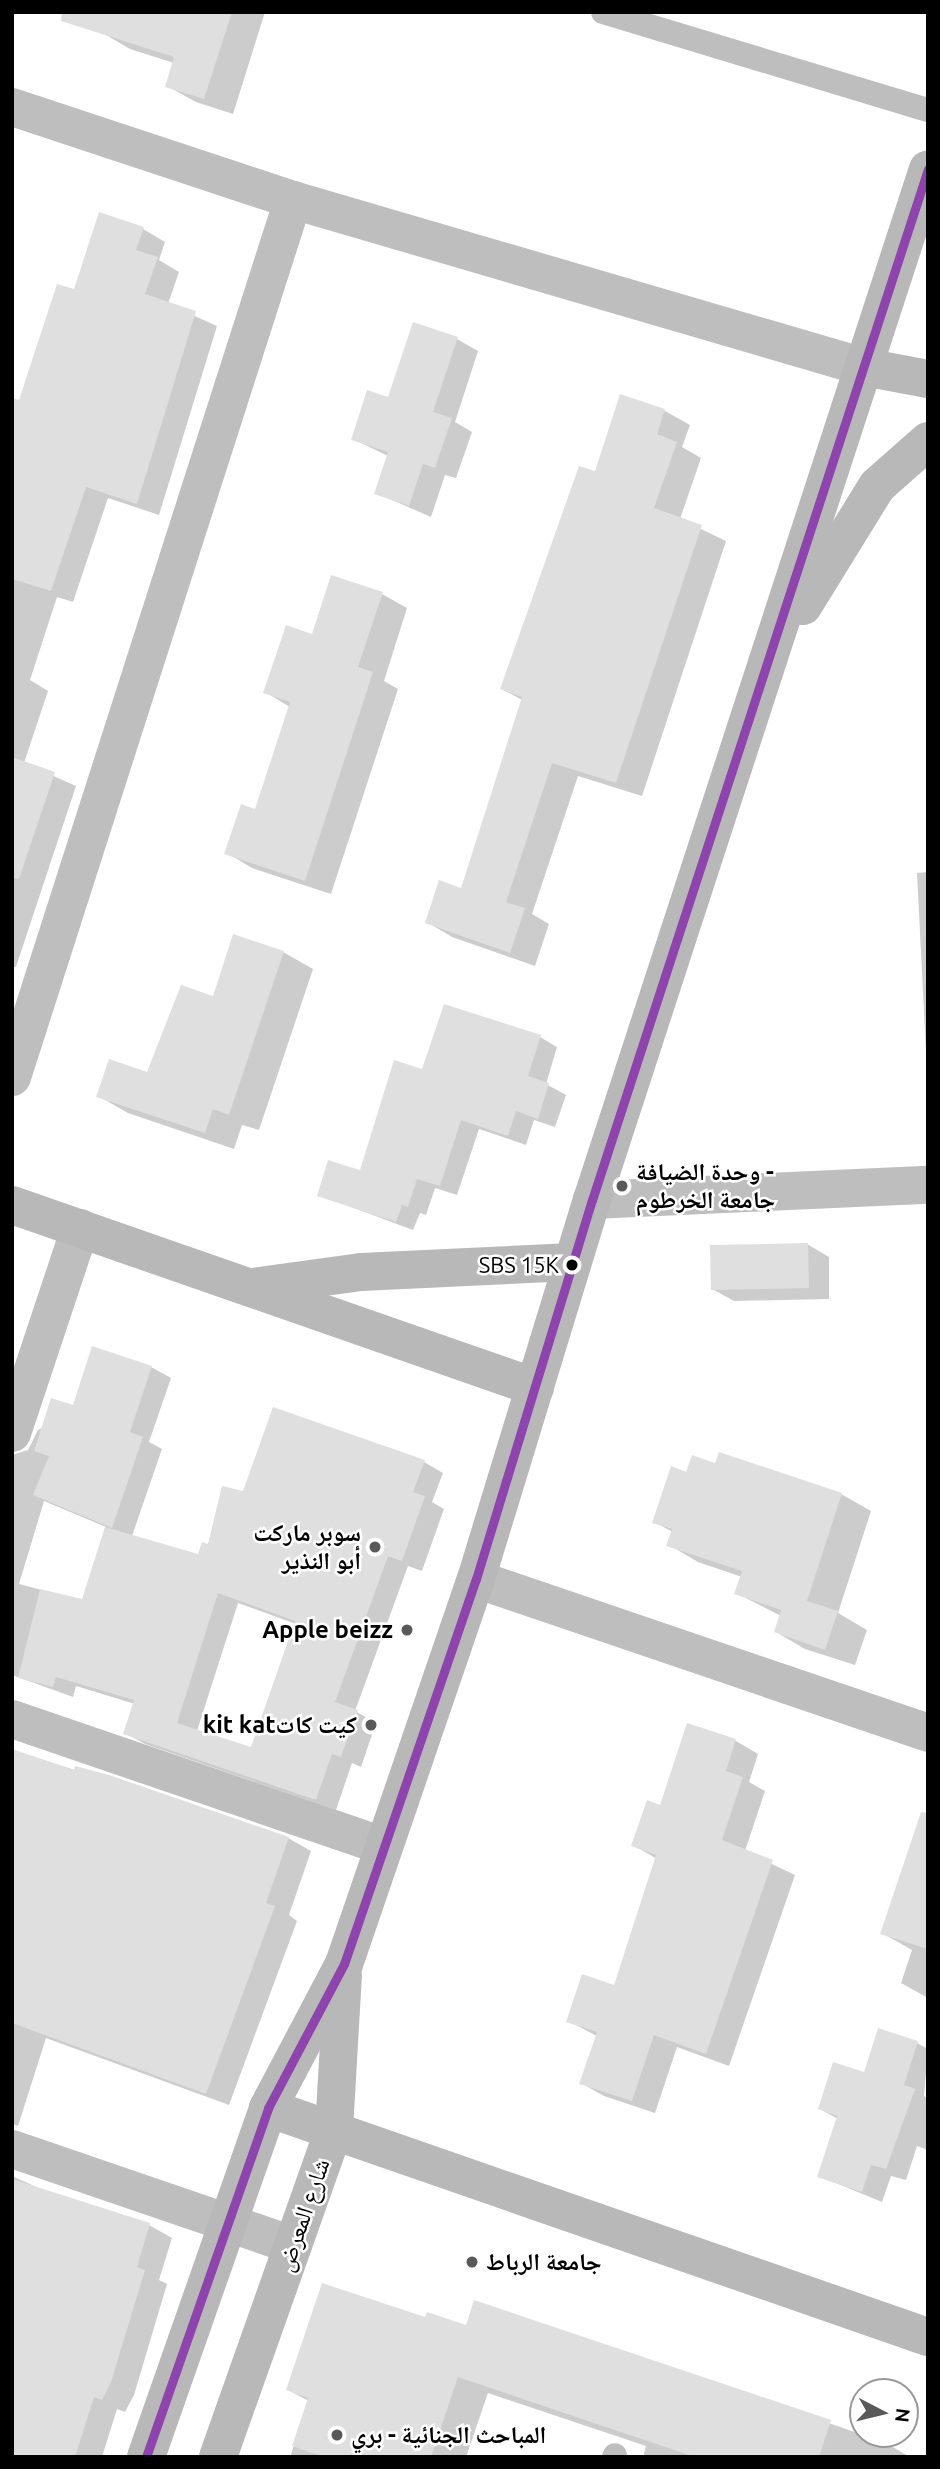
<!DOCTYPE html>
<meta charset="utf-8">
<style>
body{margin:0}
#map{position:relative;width:940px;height:2469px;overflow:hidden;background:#fff;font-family:Ubuntu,"Noto Naskh Arabic",sans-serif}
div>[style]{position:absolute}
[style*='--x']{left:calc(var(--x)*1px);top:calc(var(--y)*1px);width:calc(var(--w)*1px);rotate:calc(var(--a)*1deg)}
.shadow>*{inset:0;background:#0003}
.building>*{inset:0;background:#dfdfdf}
.lane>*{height:24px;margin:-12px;padding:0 12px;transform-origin:12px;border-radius:12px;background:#bebebe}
.street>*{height:38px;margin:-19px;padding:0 19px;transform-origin:19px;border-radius:19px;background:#bebebe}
.secondary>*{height:38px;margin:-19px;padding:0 19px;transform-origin:19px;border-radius:19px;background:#b8b8b8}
.bus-1>*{height:9px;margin:-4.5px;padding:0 4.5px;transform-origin:4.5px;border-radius:4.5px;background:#8e44ad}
.dots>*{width:19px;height:19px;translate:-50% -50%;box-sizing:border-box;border:4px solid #fff;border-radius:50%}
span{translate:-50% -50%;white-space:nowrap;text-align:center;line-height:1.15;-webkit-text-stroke:5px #fff;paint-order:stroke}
.bus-label{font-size:22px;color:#000}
.right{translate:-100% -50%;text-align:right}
.poi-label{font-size:24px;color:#000;font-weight:700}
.left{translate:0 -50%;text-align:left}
.street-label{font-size:24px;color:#000}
.frame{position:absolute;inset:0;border:14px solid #000;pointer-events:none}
.north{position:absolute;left:849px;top:2378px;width:70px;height:70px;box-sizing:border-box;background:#fff;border:2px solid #999;border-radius:50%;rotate:97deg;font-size:19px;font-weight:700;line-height:28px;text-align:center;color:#000}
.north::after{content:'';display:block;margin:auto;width:24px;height:32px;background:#595959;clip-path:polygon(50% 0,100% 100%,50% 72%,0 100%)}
</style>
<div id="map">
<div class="shadow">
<i style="clip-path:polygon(90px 12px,265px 12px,233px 114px,196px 102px,167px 86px,174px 63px,130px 49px,101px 32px)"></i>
<i style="clip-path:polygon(143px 229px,165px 242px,159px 260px,179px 272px,168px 304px,217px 326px,159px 515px,108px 498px,73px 602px,57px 597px,30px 680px,48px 691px,24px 763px,76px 786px,16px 967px,12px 966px,12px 423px,75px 291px)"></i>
<i style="clip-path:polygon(457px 339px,478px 351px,455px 422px,472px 432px,456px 478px,445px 475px,431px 517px,376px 493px,388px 456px,353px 439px,389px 399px)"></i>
<i style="clip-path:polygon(621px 396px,665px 411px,690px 425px,682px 447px,701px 458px,680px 519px,726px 541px,642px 796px,578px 776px,532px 914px,549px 924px,535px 966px,452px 937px,427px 922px,462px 890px,522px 700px,502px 689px,596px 473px)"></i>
<i style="clip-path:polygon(382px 594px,407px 608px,384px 681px,398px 689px,331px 894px,252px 868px,227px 853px,256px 811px,290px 707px,265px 692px,313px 636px)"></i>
<i style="clip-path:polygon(928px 872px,928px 1092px,917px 873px)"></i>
<i style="clip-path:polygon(283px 952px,313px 969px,259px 1130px,242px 1125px,234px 1149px,128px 1113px,98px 1096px,148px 1074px,214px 998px)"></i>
<i style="clip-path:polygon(540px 1037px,557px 1047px,546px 1084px,566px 1095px,555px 1127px,534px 1120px,526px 1145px,479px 1129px,457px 1195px,435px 1188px,426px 1215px,420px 1213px,413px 1230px,319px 1195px,361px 1173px,423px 1072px)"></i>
<i style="clip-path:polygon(807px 1244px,829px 1257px,829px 1299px,734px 1301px,712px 1289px)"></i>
<i style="clip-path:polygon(evenodd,151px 1367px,171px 1378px,149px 1442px,162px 1449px,132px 1536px,199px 1556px,244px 1493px,424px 1462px,443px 1473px,432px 1502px,444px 1509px,422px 1571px,408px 1566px,355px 1711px,376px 1723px,361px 1767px,352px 1763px,336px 1810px,145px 1744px,125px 1733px,135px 1704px,76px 1686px,73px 1697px,12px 1675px,12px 1455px,28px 1450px,38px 1430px,151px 1367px,44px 1501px,106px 1527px,83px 1601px,19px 1584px,44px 1501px,151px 1367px,238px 1603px,296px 1624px,252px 1749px,197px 1731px,238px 1603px)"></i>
<i style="clip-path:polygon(716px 1465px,841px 1494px,871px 1511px,838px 1613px,867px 1630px,855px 1665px,805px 1649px,776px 1632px,781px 1616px,736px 1593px,742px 1577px,698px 1562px,669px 1545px,673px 1532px,654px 1522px,687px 1474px)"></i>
<i style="clip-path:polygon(688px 1725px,736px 1741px,758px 1754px,749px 1782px,765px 1791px,745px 1851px,795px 1875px,729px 2066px,677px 2047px,655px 2113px,604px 2096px,581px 2083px,597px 2036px,568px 2021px,615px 1987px,657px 1859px,633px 1845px,661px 1807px)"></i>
<i style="clip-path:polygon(12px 1750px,288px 1838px,311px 1851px,289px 1915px,297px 1921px,229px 2105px,46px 2038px,18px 2126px,12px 2124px)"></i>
<i style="clip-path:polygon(928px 1848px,928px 1998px,901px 1983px,912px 1950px,882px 1933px)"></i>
<i style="clip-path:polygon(917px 2043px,928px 2049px,924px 2096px,928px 2099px,928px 2150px,917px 2146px,906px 2180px,891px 2176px,882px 2202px,819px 2176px,838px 2119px,820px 2109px)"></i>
<i style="clip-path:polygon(12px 2176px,52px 2194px,149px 2225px,172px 2238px,159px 2280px,167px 2284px,134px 2395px,125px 2412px,117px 2409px,102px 2457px,12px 2457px)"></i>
<i style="clip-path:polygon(476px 2302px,884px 2442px,910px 2457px,643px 2457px,646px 2446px,488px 2393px,466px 2457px,290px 2457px,309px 2401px,288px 2390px,426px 2320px,467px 2328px)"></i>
</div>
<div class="building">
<i style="clip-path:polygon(62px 12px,232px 12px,204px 99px,165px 87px,174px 57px,61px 21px)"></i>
<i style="clip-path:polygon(99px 212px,144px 227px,136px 250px,158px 257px,145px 294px,196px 311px,137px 504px,86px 487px,51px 591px,12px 579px,12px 398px,19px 400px,57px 284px,74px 289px)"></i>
<i style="clip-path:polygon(413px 322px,458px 337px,433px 412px,452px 418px,435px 468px,423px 464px,409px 506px,374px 494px,388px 452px,351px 440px,367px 390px,388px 397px)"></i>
<i style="clip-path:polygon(620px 394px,665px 409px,657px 434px,677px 442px,654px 508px,702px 525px,616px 783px,552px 763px,506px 902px,525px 908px,510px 953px,425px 923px,439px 880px,461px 888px,522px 697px,500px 689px,579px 466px,595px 471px)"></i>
<i style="clip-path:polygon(331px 575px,383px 592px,358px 667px,373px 672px,305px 881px,224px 854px,241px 804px,255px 809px,290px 702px,263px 693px,286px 625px,312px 634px)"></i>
<i style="clip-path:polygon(12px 757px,55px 772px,19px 879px,12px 878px)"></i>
<i style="clip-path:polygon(233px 934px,284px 951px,229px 1115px,213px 1109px,205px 1133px,96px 1097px,109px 1059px,147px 1072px,181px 985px,213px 996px)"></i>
<i style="clip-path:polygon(444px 1004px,541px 1035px,528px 1076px,549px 1083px,538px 1119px,516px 1111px,508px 1136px,461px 1120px,440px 1186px,417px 1179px,408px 1207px,402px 1205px,396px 1222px,317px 1196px,328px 1160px,360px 1170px,394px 1060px,422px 1069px)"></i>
<i style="clip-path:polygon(808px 1243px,809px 1288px,711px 1290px,710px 1245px)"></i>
<i style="clip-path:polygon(92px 1346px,152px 1366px,130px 1432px,143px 1437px,112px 1528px,33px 1495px,49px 1456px,34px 1451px,51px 1398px,73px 1405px)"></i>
<i style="clip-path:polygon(evenodd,273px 1407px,425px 1460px,413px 1492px,425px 1496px,402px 1561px,388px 1556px,335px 1702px,358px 1710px,341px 1757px,332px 1754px,316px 1800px,123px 1734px,134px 1700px,56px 1677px,53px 1687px,18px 1678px,40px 1589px,82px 1599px,105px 1527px,198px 1554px,202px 1542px,208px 1544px,222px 1486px,243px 1491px,273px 1407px,218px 1593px,295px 1621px,251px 1747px,177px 1723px,218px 1593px)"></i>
<i style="clip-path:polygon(719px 1452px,842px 1493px,807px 1601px,838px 1611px,825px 1650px,774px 1632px,781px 1610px,734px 1594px,742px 1571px,666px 1546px,672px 1529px,652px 1523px,671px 1466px,686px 1472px,692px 1455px,715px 1463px)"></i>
<i style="clip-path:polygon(687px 1723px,736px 1739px,726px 1771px,743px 1777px,722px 1840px,773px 1860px,706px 2054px,654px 2035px,632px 2101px,579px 2084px,597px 2032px,566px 2022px,582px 1974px,614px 1985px,656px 1855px,631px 1846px,647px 1800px,660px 1805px)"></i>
<i style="clip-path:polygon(12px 1749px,74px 1770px,75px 1766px,109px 1775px,289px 1837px,266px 1903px,275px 1906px,206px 2094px,12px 2023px)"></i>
<i style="clip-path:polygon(921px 1812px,928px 1813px,928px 1949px,880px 1934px)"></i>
<i style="clip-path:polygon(878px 2028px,918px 2041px,904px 2085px,915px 2089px,886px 2169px,871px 2165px,862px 2192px,817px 2177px,837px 2116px,818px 2109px,833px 2062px,864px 2072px)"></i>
<i style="clip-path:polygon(12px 2179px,150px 2223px,137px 2267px,145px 2270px,111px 2382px,102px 2400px,94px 2397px,75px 2457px,12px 2457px)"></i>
<i style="clip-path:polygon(322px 2283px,425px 2317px,427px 2312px,466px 2325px,474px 2300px,831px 2420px,819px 2457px,695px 2457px,458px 2377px,431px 2457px,325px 2457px,292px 2446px,308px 2398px,286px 2390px)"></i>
</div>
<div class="lane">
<i style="--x:603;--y:12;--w:339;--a:16.8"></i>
<i style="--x:614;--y:2457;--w:2;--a:-63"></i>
</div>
<div class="street">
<i style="--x:12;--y:107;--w:296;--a:18.3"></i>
<i style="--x:293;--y:200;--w:595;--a:16.3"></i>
<i style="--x:12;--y:1077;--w:921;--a:-72.23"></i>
<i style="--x:592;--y:1200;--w:336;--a:-2.6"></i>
<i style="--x:12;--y:1433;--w:216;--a:-71.6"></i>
<i style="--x:476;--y:1579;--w:478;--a:18.8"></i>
<i style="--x:12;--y:1719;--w:390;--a:18.9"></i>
<i style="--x:12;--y:2149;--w:297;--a:18.9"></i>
</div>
<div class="secondary">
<i style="--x:864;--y:367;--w:65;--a:10.6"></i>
<i style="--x:803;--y:606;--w:141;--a:-58.3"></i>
<i style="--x:877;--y:486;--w:68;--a:-41.4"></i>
<i style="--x:12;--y:1205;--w:554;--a:19.19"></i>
<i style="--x:259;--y:1286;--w:103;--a:-7.8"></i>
<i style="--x:361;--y:1272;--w:211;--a:-2.7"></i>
<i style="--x:268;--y:2108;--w:699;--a:19.14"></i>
<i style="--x:146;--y:2457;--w:370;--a:-70.7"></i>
<i style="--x:268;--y:2108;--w:163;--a:-62.2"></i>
<i style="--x:344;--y:1964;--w:407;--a:-71.1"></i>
<i style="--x:476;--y:1579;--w:396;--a:-73"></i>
<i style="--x:592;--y:1200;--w:1084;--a:-71.95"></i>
<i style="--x:218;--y:2457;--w:347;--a:-70.5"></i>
<i style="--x:334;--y:2130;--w:155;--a:-86.7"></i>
</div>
<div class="bus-1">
<i style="--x:146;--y:2457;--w:370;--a:-70.7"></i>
<i style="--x:268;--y:2108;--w:163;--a:-62.2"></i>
<i style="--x:344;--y:1964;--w:407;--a:-71.1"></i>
<i style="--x:476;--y:1579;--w:396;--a:-73"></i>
<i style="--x:592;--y:1200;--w:1084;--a:-71.95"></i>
</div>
<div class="dots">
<i style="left:622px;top:1186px;background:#595959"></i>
<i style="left:572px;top:1265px;background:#000"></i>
<i style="left:375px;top:1547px;background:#595959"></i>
<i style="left:407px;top:1630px;background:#595959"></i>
<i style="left:371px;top:1725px;background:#595959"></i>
<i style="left:472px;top:2262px;background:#595959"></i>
<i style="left:337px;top:2435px;background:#595959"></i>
</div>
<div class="bus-label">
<span class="right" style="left:559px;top:1265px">SBS 15K</span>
</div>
<div class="poi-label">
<span class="left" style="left:636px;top:1186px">وحدة الضيافة -<br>جامعة الخرطوم</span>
<span class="right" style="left:361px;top:1547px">سوبر ماركت<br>أبو النذير</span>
<span class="right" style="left:393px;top:1630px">Apple beizz</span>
<span class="right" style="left:357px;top:1725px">kit katكيت كات</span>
<span class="left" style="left:486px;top:2262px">جامعة الرباط</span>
<span class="left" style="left:351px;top:2435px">المباحث الجنائية - بري</span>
</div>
<div class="street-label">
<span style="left:303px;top:2215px;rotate:-71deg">شارع المعرض</span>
</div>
<div class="frame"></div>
<div class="north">N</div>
</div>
